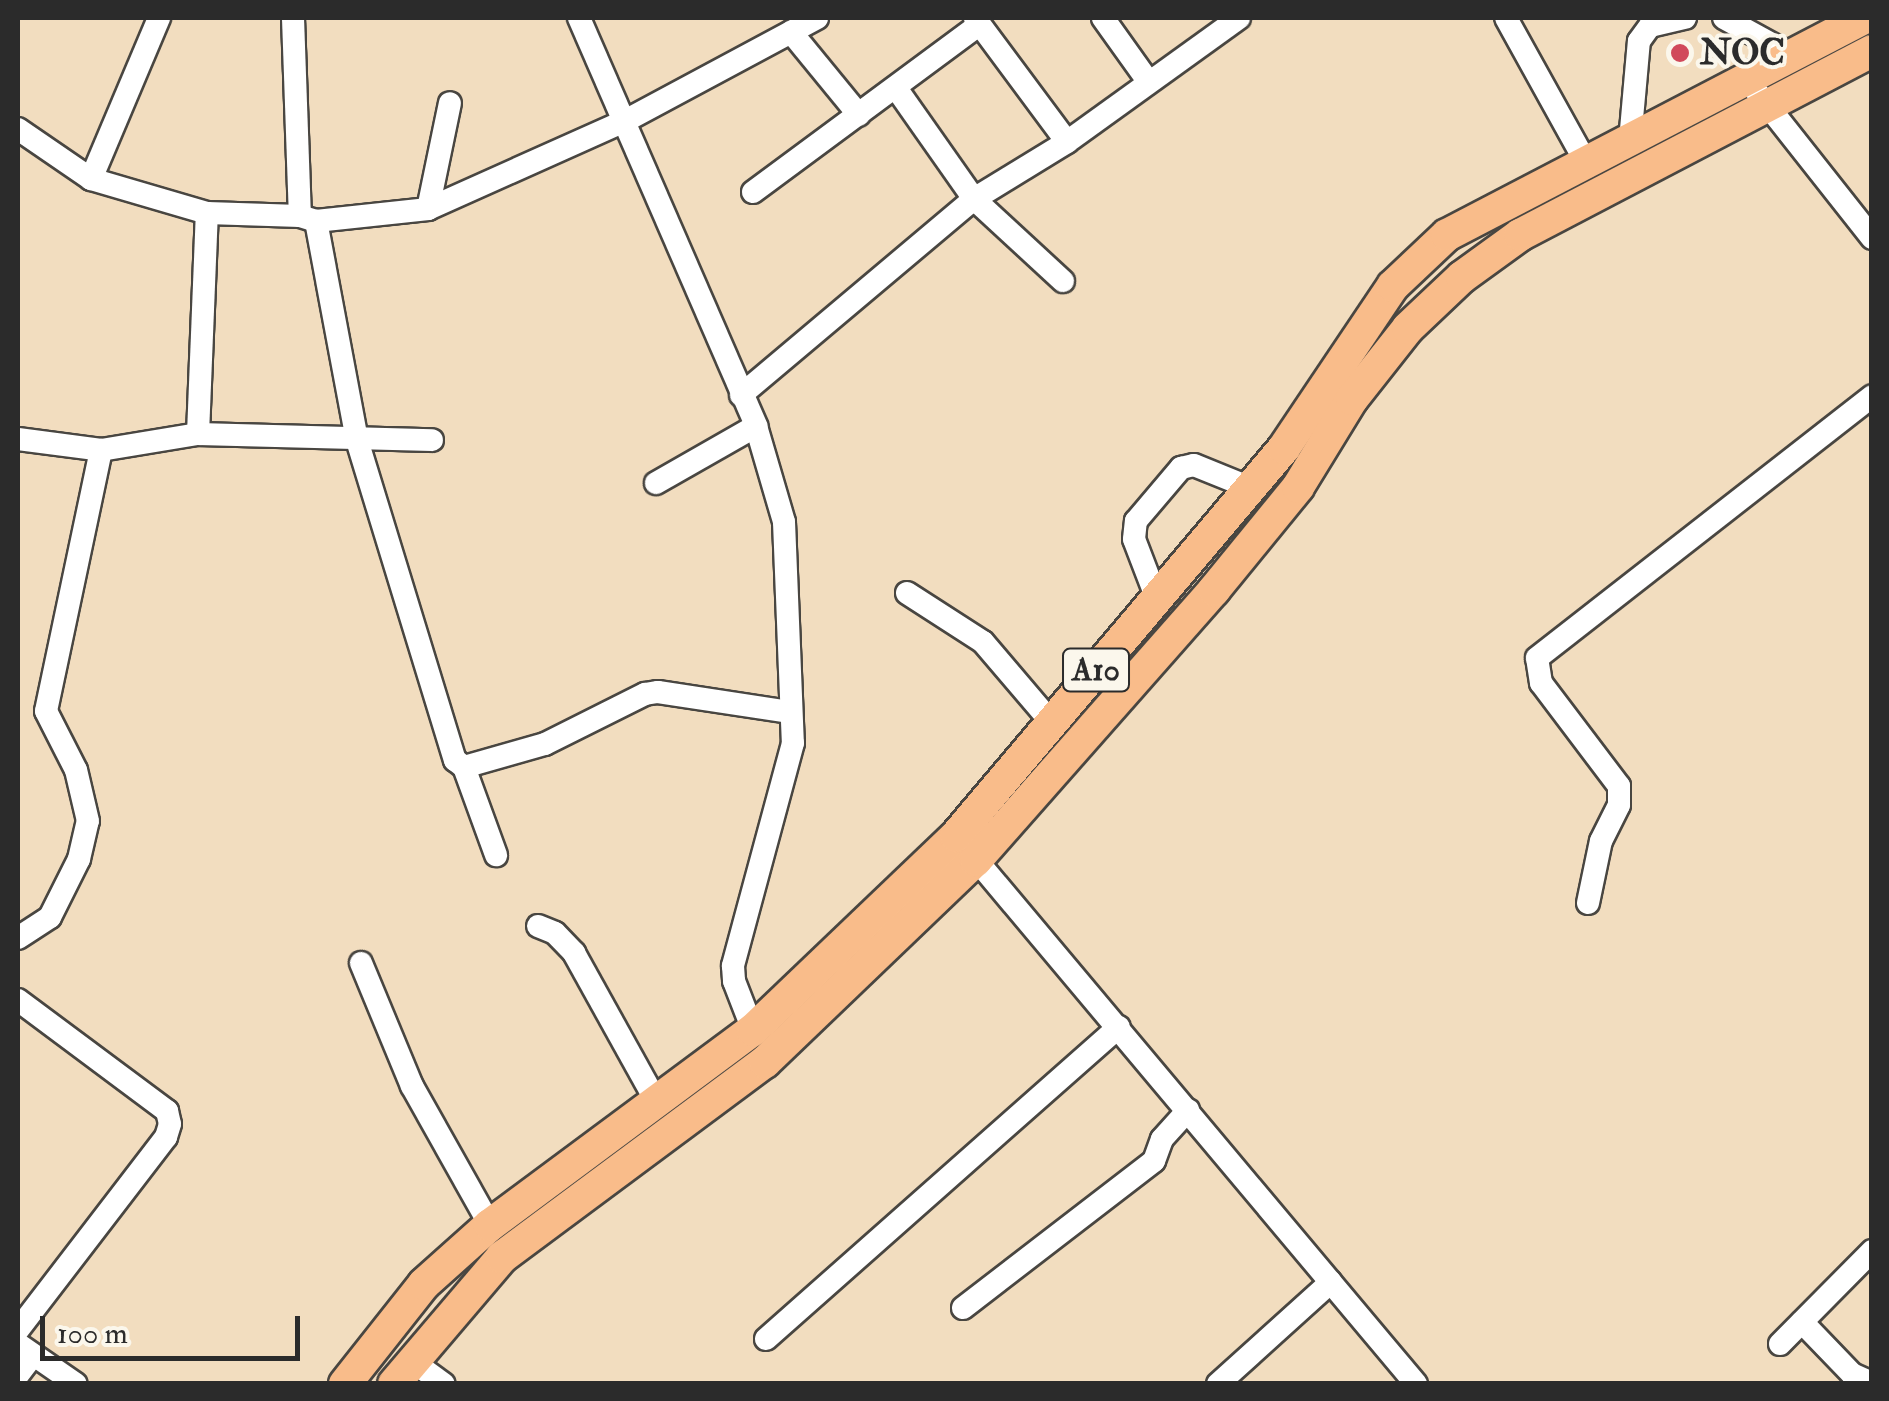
<!DOCTYPE html>
<style>
body{margin:0}
#map{position:relative;width:1889px;height:1401px;overflow:hidden;background:#f2ddbf;font-family:"IM FELL Double Pica",serif}
div>[style]{position:absolute}
[style*='--x']{left:calc(var(--x)*1px);top:calc(var(--y)*1px);width:calc(var(--w)*1px);rotate:calc(var(--a)*1deg)}
.roads{filter:drop-shadow(2px 0 #494641) drop-shadow(-2px 0 #494641) drop-shadow(0 2px #494641) drop-shadow(0 -2px #494641)}
.minor>*{height:22px;margin:-11px;padding:0 11px;transform-origin:11px;border-radius:11px;background:#fff}
.highway>*{height:32px;margin:-16px;padding:0 16px;transform-origin:16px;border-radius:16px;background:#f9bc8a}
.dots>*{width:28px;height:28px;translate:-50% -50%;box-sizing:border-box;border:5px solid #fbf7ec;border-radius:50%}
span{translate:-50% -50%;white-space:nowrap;text-align:center;line-height:1.15;-webkit-text-stroke:8px #fbf7ec;paint-order:stroke}
.shield-label span{padding:2px 8px;background:#fbf7ec;border:2px solid;border-radius:8px;-webkit-text-stroke-width:0}
.shield-label{font-size:32px;color:#2b2b2b;font-weight:700}
.poi-label{font-size:35px;color:#2b2b2b;font-weight:700}
.left{translate:0 -50%;text-align:left}
.frame{position:absolute;inset:0;border:20px solid #2b2b2b;pointer-events:none}
.scale{position:absolute;left:40px;top:1316px;width:260px;height:45px;box-sizing:border-box;border:5px solid #2b2b2b;border-top:0;padding-left:12px;font-size:30px;line-height:35px;white-space:nowrap;color:#2b2b2b;-webkit-text-stroke:8px #fbf7ec;paint-order:stroke}
</style>
<div id="map">
<div class="roads">
<div class="minor">
<i style="--x:293;--y:18;--w:198;--a:88"></i>
<i style="--x:579;--y:18;--w:445;--a:66.5"></i>
<i style="--x:756;--y:426;--w:100;--a:73.7"></i>
<i style="--x:784;--y:522;--w:221;--a:87.7"></i>
<i style="--x:793;--y:743;--w:231;--a:105.1"></i>
<i style="--x:733;--y:966;--w:15;--a:86"></i>
<i style="--x:734;--y:981;--w:53;--a:68.8"></i>
<i style="--x:975;--y:18;--w:154;--a:53.4"></i>
<i style="--x:1103;--y:18;--w:77;--a:54.5"></i>
<i style="--x:1506;--y:18;--w:167;--a:61"></i>
<i style="--x:1724;--y:18;--w:77;--a:28.6"></i>
<i style="--x:791;--y:32;--w:107;--a:50.7"></i>
<i style="--x:1745;--y:77;--w:205;--a:51.7"></i>
<i style="--x:896;--y:88;--w:136;--a:54.9"></i>
<i style="--x:974;--y:199;--w:121;--a:42.7"></i>
<i style="--x:18;--y:129;--w:88;--a:34.4"></i>
<i style="--x:91;--y:179;--w:121;--a:16.3"></i>
<i style="--x:207;--y:213;--w:93;--a:1.8"></i>
<i style="--x:300;--y:216;--w:17;--a:17"></i>
<i style="--x:316;--y:221;--w:113;--a:-6.1"></i>
<i style="--x:428;--y:209;--w:216;--a:-24.1"></i>
<i style="--x:625;--y:121;--w:218;--a:-28.2"></i>
<i style="--x:1630;--y:141;--w:100;--a:-84.9"></i>
<i style="--x:1639;--y:41;--w:19;--a:-54"></i>
<i style="--x:1650;--y:26;--w:36;--a:-13"></i>
<i style="--x:91;--y:179;--w:175;--a:-67.1"></i>
<i style="--x:753;--y:192;--w:282;--a:-36.5"></i>
<i style="--x:428;--y:209;--w:108;--a:-78.3"></i>
<i style="--x:316;--y:221;--w:223;--a:79.4"></i>
<i style="--x:357;--y:440;--w:335;--a:73"></i>
<i style="--x:455;--y:760;--w:11;--a:38"></i>
<i style="--x:464;--y:767;--w:94;--a:70"></i>
<i style="--x:741;--y:395;--w:304;--a:-40.1"></i>
<i style="--x:974;--y:199;--w:109;--a:-31.5"></i>
<i style="--x:1067;--y:142;--w:212;--a:-35.8"></i>
<i style="--x:198;--y:434;--w:221;--a:-87.7"></i>
<i style="--x:18;--y:439;--w:84;--a:7.5"></i>
<i style="--x:101;--y:450;--w:98;--a:-9.4"></i>
<i style="--x:198;--y:434;--w:234;--a:1.5"></i>
<i style="--x:656;--y:483;--w:115;--a:-29.7"></i>
<i style="--x:907;--y:593;--w:90;--a:32.8"></i>
<i style="--x:983;--y:642;--w:105;--a:49.6"></i>
<i style="--x:1157;--y:599;--w:64;--a:-111"></i>
<i style="--x:1134;--y:539;--w:18;--a:-84"></i>
<i style="--x:1136;--y:521;--w:70;--a:-49.7"></i>
<i style="--x:1181;--y:468;--w:13;--a:-13"></i>
<i style="--x:1194;--y:465;--w:61;--a:22"></i>
<i style="--x:464;--y:767;--w:84;--a:-15.9"></i>
<i style="--x:545;--y:744;--w:112;--a:-26.6"></i>
<i style="--x:645;--y:694;--w:13;--a:-9"></i>
<i style="--x:658;--y:692;--w:134;--a:8.6"></i>
<i style="--x:968;--y:850;--w:697;--a:50"></i>
<i style="--x:1588;--y:903;--w:63;--a:-78.2"></i>
<i style="--x:1601;--y:841;--w:40;--a:-63.4"></i>
<i style="--x:1619;--y:805;--w:19;--a:-90"></i>
<i style="--x:1619;--y:786;--w:129;--a:-127.1"></i>
<i style="--x:1541;--y:683;--w:25;--a:-99"></i>
<i style="--x:1537;--y:658;--w:425;--a:-38"></i>
<i style="--x:538;--y:926;--w:18;--a:22"></i>
<i style="--x:555;--y:933;--w:28;--a:46"></i>
<i style="--x:574;--y:953;--w:167;--a:61"></i>
<i style="--x:18;--y:938;--w:38;--a:-33"></i>
<i style="--x:50;--y:917;--w:65;--a:-63.4"></i>
<i style="--x:79;--y:859;--w:39;--a:-77"></i>
<i style="--x:88;--y:821;--w:52;--a:-103.2"></i>
<i style="--x:76;--y:770;--w:66;--a:-117"></i>
<i style="--x:46;--y:711;--w:267;--a:-78.1"></i>
<i style="--x:361;--y:963;--w:133;--a:67.5"></i>
<i style="--x:412;--y:1086;--w:159;--a:60.7"></i>
<i style="--x:18;--y:1000;--w:186;--a:36.7"></i>
<i style="--x:167;--y:1111;--w:13;--a:77"></i>
<i style="--x:170;--y:1124;--w:14;--a:107"></i>
<i style="--x:166;--y:1137;--w:243;--a:127.5"></i>
<i style="--x:963;--y:1308;--w:241;--a:-37.6"></i>
<i style="--x:1154;--y:1161;--w:23;--a:-70"></i>
<i style="--x:1162;--y:1139;--w:39;--a:-48"></i>
<i style="--x:1802;--y:1322;--w:72;--a:46.1"></i>
<i style="--x:1852;--y:1374;--w:22;--a:24"></i>
<i style="--x:766;--y:1339;--w:471;--a:-41.5"></i>
<i style="--x:18;--y:1344;--w:70;--a:34.6"></i>
<i style="--x:1780;--y:1344;--w:131;--a:-45.3"></i>
<i style="--x:412;--y:1361;--w:39;--a:36"></i>
<i style="--x:18;--y:1375;--w:25;--a:-53"></i>
<i style="--x:1218;--y:1384;--w:152;--a:-42.1"></i>
</div>
<div class="highway">
<i style="--x:345;--y:1384;--w:127;--a:-51.7"></i>
<i style="--x:424;--y:1284;--w:89;--a:-41.8"></i>
<i style="--x:490;--y:1225;--w:327;--a:-36.6"></i>
<i style="--x:753;--y:1030;--w:281;--a:-43.7"></i>
<i style="--x:956;--y:836;--w:508;--a:-49.79"></i>
<i style="--x:1284;--y:448;--w:195;--a:-56.1"></i>
<i style="--x:1393;--y:286;--w:74;--a:-43.4"></i>
<i style="--x:1447;--y:235;--w:469;--a:-27.5"></i>
<i style="--x:394;--y:1384;--w:167;--a:-49.6"></i>
<i style="--x:502;--y:1257;--w:327;--a:-36.6"></i>
<i style="--x:765;--y:1062;--w:292;--a:-43.8"></i>
<i style="--x:976;--y:860;--w:360;--a:-48.6"></i>
<i style="--x:1214;--y:590;--w:133;--a:-50.8"></i>
<i style="--x:1298;--y:487;--w:103;--a:-58.5"></i>
<i style="--x:1352;--y:399;--w:90;--a:-51.7"></i>
<i style="--x:1408;--y:328;--w:74;--a:-43.4"></i>
<i style="--x:1462;--y:277;--w:72;--a:-35.9"></i>
<i style="--x:1520;--y:235;--w:397;--a:-27.6"></i>
</div>
</div>
<div class="dots">
<i style="left:1680px;top:53px;background:#d1495b"></i>
</div>
<div class="shield-label">
<span style="left:1096px;top:670px">A10</span>
</div>
<div class="poi-label">
<span class="left" style="left:1700px;top:53px">NOC</span>
</div>
<div class="frame"></div>
<div class="scale">100 m</div>
</div>
